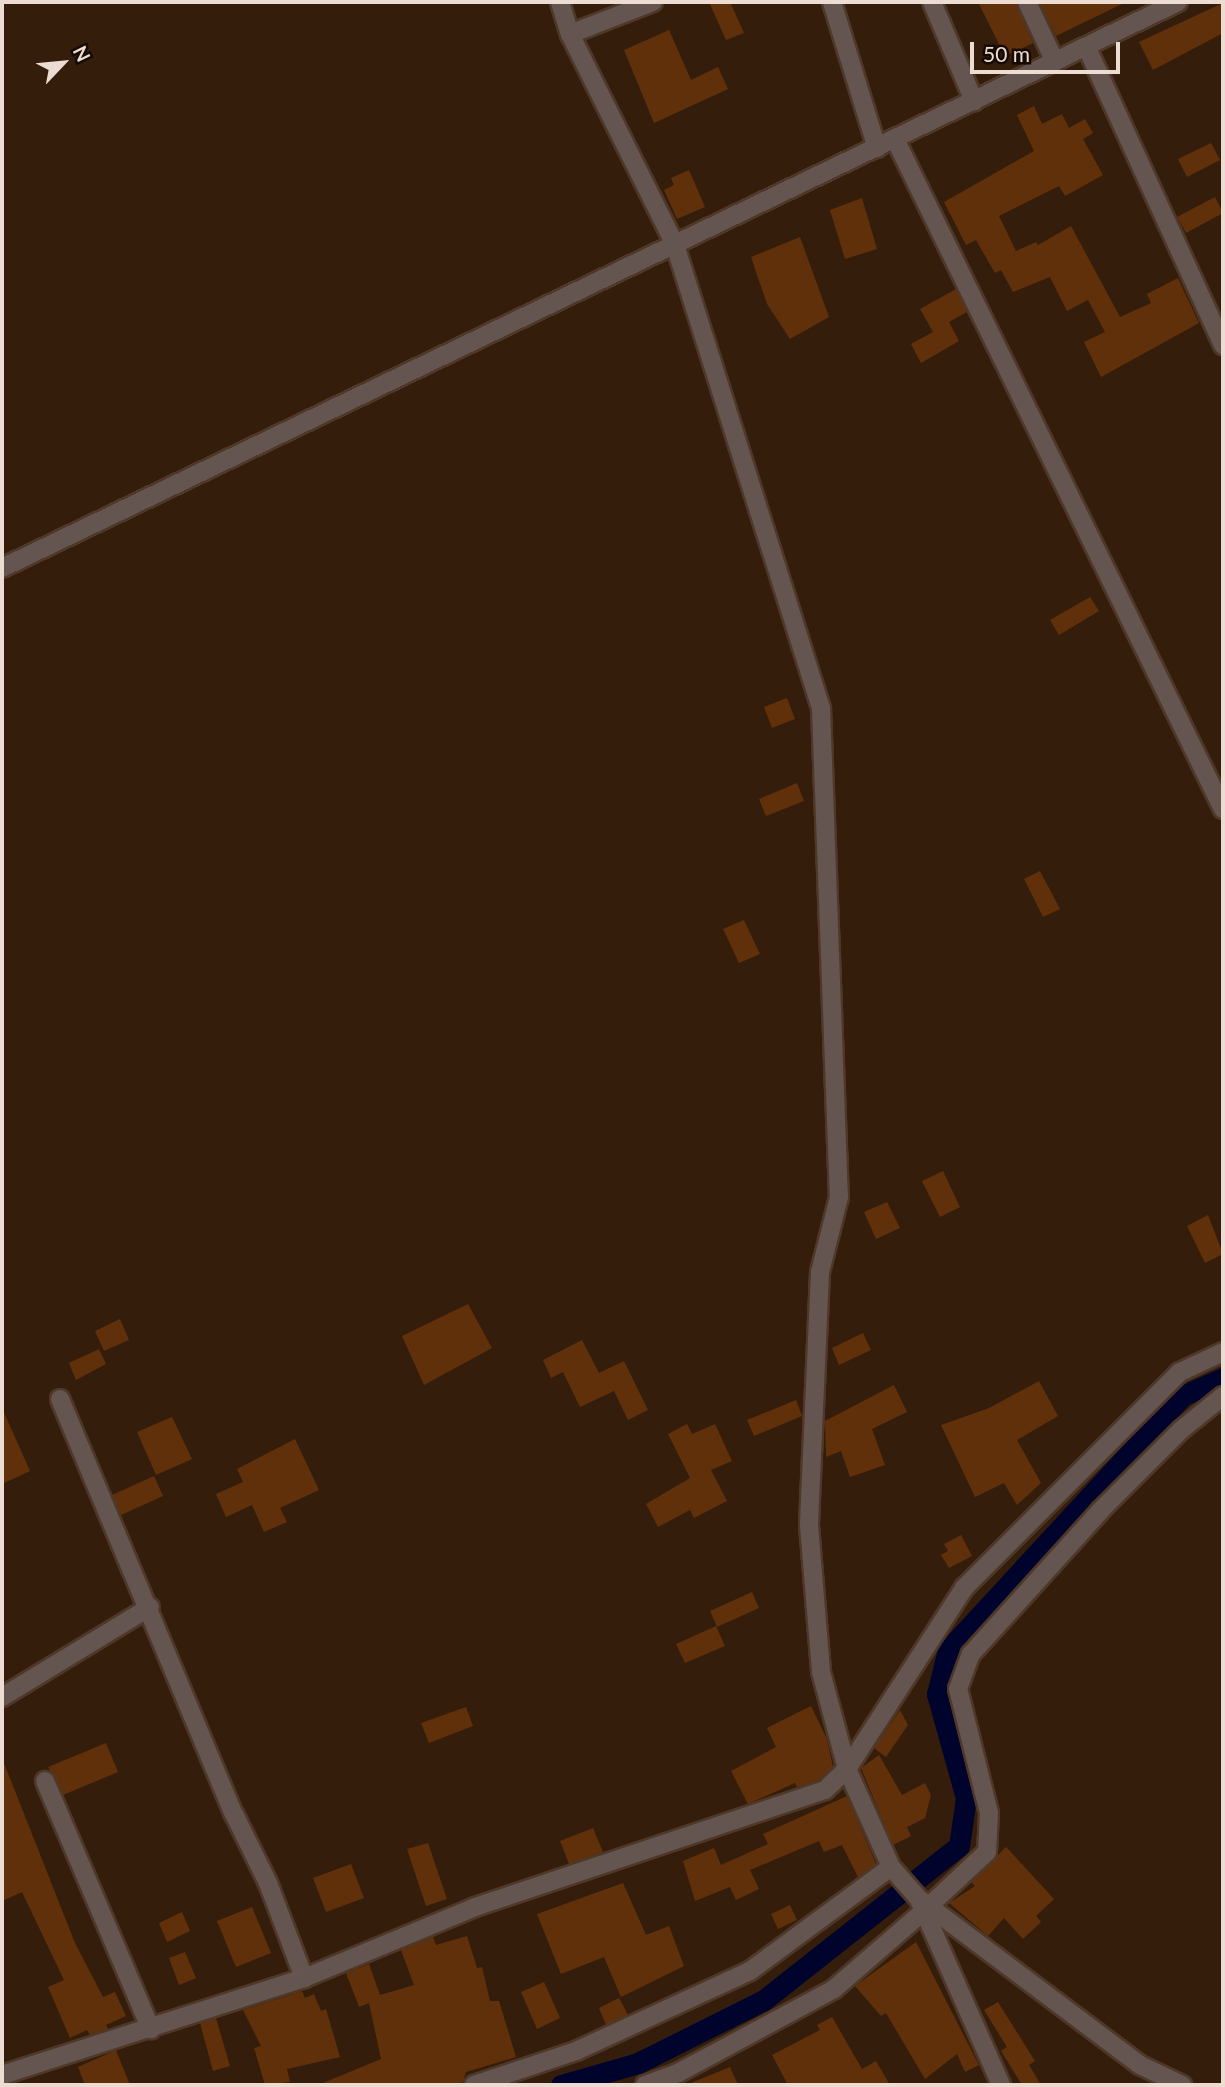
<!DOCTYPE html>
<style>
body{margin:0}
#map{position:relative;width:1225px;height:2087px;overflow:hidden;background:#351d0c;font-family:Lato,sans-serif}
div>[style]{position:absolute}
[style*='--x']{left:calc(var(--x)*1px);top:calc(var(--y)*1px);width:calc(var(--w)*1px);rotate:calc(var(--a)*1deg)}
.canal>*{height:21px;margin:-10.5px;padding:0 10.5px;transform-origin:10.5px;border-radius:10.5px;background:#00032b}
.building>*{inset:0;background:#60300b}
.roads{filter:drop-shadow(2px 0 #4f3828) drop-shadow(-2px 0 #4f3828) drop-shadow(0 2px #4f3828) drop-shadow(0 -2px #4f3828)}
.street>*{height:18px;margin:-9px;padding:0 9px;transform-origin:9px;border-radius:9px;background:#645550}
span{translate:-50% -50%;white-space:nowrap;text-align:center;line-height:1.15;-webkit-text-stroke:5px #150a04;paint-order:stroke}
.frame{position:absolute;inset:0;border:4px solid #eddcd2;pointer-events:none}
.north{position:absolute;left:28px;top:28px;width:70px;height:70px;-webkit-text-stroke:5px #150a04;paint-order:stroke;rotate:64deg;font-size:19px;font-weight:700;line-height:28px;text-align:center;color:#eddcd2}
.north::after{content:'';display:block;margin:auto;width:24px;height:32px;background:#eddcd2;clip-path:polygon(50% 0,100% 100%,50% 72%,0 100%)}
.scale{position:absolute;left:970px;top:42px;width:150px;height:32px;box-sizing:border-box;border:4px solid #eddcd2;border-top:0;padding-left:9px;font-size:21px;line-height:24px;white-space:nowrap;color:#eddcd2;-webkit-text-stroke:5px #150a04;paint-order:stroke}
</style>
<div id="map">
<div class="canal">
<i style="--x:561;--y:2085;--w:80;--a:-15.9"></i>
<i style="--x:638;--y:2063;--w:141;--a:-26.6"></i>
<i style="--x:764;--y:2000;--w:248;--a:-38.3"></i>
<i style="--x:959;--y:1846;--w:49;--a:-81.7"></i>
<i style="--x:966;--y:1798;--w:108;--a:-105.6"></i>
<i style="--x:937;--y:1694;--w:45;--a:-76"></i>
<i style="--x:948;--y:1650;--w:345;--a:-47.3"></i>
<i style="--x:1182;--y:1396;--w:45;--a:-23.7"></i>
</div>
<div class="building">
<i style="clip-path:polygon(709px 2px,730px 2px,744px 33px,726px 40px)"></i>
<i style="clip-path:polygon(978px 2px,1016px 2px,1033px 43px,1005px 56px)"></i>
<i style="clip-path:polygon(1039px 2px,1126px 2px,1056px 36px)"></i>
<i style="clip-path:polygon(1223px 3px,1223px 33px,1153px 70px,1139px 42px)"></i>
<i style="clip-path:polygon(669px 30px,691px 80px,718px 67px,728px 89px,654px 123px,624px 50px)"></i>
<i style="clip-path:polygon(1034px 106px,1042px 124px,1062px 114px,1069px 128px,1085px 119px,1093px 133px,1083px 139px,1103px 175px,1065px 196px,1059px 186px,999px 216px,1016px 251px,1036px 242px,1038px 245px,1071px 226px,1120px 317px,1151px 303px,1147px 294px,1178px 278px,1199px 323px,1101px 377px,1084px 342px,1105px 332px,1088px 300px,1067px 311px,1050px 277px,1013px 292px,1001px 270px,995px 273px,976px 240px,966px 245px,944px 202px,1034px 151px,1017px 115px)"></i>
<i style="clip-path:polygon(1211px 143px,1220px 160px,1187px 177px,1178px 159px)"></i>
<i style="clip-path:polygon(689px 170px,705px 207px,677px 219px,664px 190px,674px 185px,671px 178px)"></i>
<i style="clip-path:polygon(1215px 197px,1223px 213px,1186px 233px,1177px 217px)"></i>
<i style="clip-path:polygon(862px 198px,877px 249px,845px 259px,830px 210px)"></i>
<i style="clip-path:polygon(800px 237px,829px 317px,790px 339px,767px 304px,751px 257px)"></i>
<i style="clip-path:polygon(956px 289px,967px 312px,949px 322px,959px 341px,921px 363px,911px 344px,933px 332px,920px 309px)"></i>
<i style="clip-path:polygon(1090px 597px,1099px 611px,1059px 635px,1050px 620px)"></i>
<i style="clip-path:polygon(787px 698px,795px 719px,772px 728px,764px 707px)"></i>
<i style="clip-path:polygon(797px 783px,804px 801px,766px 816px,759px 799px)"></i>
<i style="clip-path:polygon(1040px 871px,1060px 909px,1043px 917px,1024px 879px)"></i>
<i style="clip-path:polygon(744px 920px,760px 954px,739px 963px,723px 929px)"></i>
<i style="clip-path:polygon(943px 1171px,960px 1207px,940px 1217px,922px 1181px)"></i>
<i style="clip-path:polygon(887px 1202px,900px 1228px,876px 1239px,864px 1212px)"></i>
<i style="clip-path:polygon(1208px 1215px,1223px 1254px,1205px 1263px,1187px 1226px)"></i>
<i style="clip-path:polygon(468px 1304px,492px 1348px,424px 1385px,402px 1336px)"></i>
<i style="clip-path:polygon(120px 1319px,129px 1340px,104px 1351px,95px 1331px)"></i>
<i style="clip-path:polygon(863px 1333px,871px 1350px,839px 1365px,832px 1348px)"></i>
<i style="clip-path:polygon(582px 1340px,599px 1373px,624px 1361px,648px 1410px,628px 1420px,614px 1391px,580px 1407px,563px 1372px,551px 1378px,543px 1360px)"></i>
<i style="clip-path:polygon(99px 1349px,106px 1364px,76px 1380px,69px 1363px)"></i>
<i style="clip-path:polygon(1039px 1381px,1058px 1416px,1017px 1440px,1041px 1483px,1017px 1505px,1004px 1483px,975px 1497px,941px 1425px,989px 1408px)"></i>
<i style="clip-path:polygon(894px 1385px,907px 1412px,872px 1429px,885px 1465px,850px 1477px,841px 1451px,826px 1457px,825px 1421px)"></i>
<i style="clip-path:polygon(796px 1400px,802px 1416px,754px 1436px,747px 1420px)"></i>
<i style="clip-path:polygon(2px 1408px,30px 1471px,2px 1484px)"></i>
<i style="clip-path:polygon(172px 1417px,192px 1459px,156px 1475px,137px 1432px)"></i>
<i style="clip-path:polygon(687px 1424px,692px 1434px,715px 1424px,732px 1461px,711px 1470px,727px 1501px,694px 1518px,690px 1510px,658px 1527px,646px 1504px,690px 1478px,668px 1434px)"></i>
<i style="clip-path:polygon(295px 1439px,319px 1490px,280px 1508px,287px 1522px,264px 1532px,252px 1505px,226px 1517px,216px 1494px,243px 1482px,237px 1469px)"></i>
<i style="clip-path:polygon(154px 1476px,163px 1496px,121px 1515px,112px 1495px)"></i>
<i style="clip-path:polygon(961px 1535px,972px 1556px,949px 1568px,941px 1555px,948px 1551px,944px 1544px)"></i>
<i style="clip-path:polygon(752px 1592px,759px 1608px,717px 1627px,710px 1611px)"></i>
<i style="clip-path:polygon(716px 1626px,725px 1646px,685px 1663px,676px 1644px)"></i>
<i style="clip-path:polygon(811px 1706px,827px 1739px,833px 1767px,819px 1780px,797px 1787px,795px 1783px,748px 1804px,731px 1771px,776px 1747px,767px 1728px)"></i>
<i style="clip-path:polygon(466px 1707px,473px 1726px,429px 1743px,421px 1723px)"></i>
<i style="clip-path:polygon(900px 1710px,908px 1725px,886px 1757px,874px 1748px)"></i>
<i style="clip-path:polygon(106px 1743px,118px 1772px,63px 1795px,48px 1767px)"></i>
<i style="clip-path:polygon(879px 1755px,902px 1795px,925px 1783px,931px 1795px,925px 1818px,907px 1827px,911px 1836px,893px 1845px,861px 1768px)"></i>
<i style="clip-path:polygon(2px 1758px,75px 1943px,103px 1997px,115px 1992px,126px 2016px,106px 2025px,108px 2029px,90px 2035px,87px 2030px,70px 2038px,48px 1987px,64px 1980px,22px 1892px,2px 1901px)"></i>
<i style="clip-path:polygon(847px 1796px,876px 1864px,858px 1877px,842px 1845px,824px 1852px,819px 1841px,750px 1870px,759px 1889px,736px 1900px,730px 1887px,695px 1901px,683px 1861px,714px 1848px,721px 1865px,768px 1844px,763px 1834px)"></i>
<i style="clip-path:polygon(593px 1828px,603px 1852px,569px 1864px,560px 1841px)"></i>
<i style="clip-path:polygon(428px 1843px,447px 1899px,426px 1906px,407px 1849px)"></i>
<i style="clip-path:polygon(1006px 1847px,1054px 1899px,1036px 1916px,1041px 1922px,1023px 1939px,1004px 1918px,988px 1936px,949px 1903px,975px 1886px,971px 1882px)"></i>
<i style="clip-path:polygon(351px 1864px,364px 1898px,326px 1912px,313px 1878px)"></i>
<i style="clip-path:polygon(623px 1883px,646px 1935px,669px 1926px,684px 1966px,621px 1997px,604px 1957px,561px 1974px,537px 1914px)"></i>
<i style="clip-path:polygon(790px 1905px,797px 1920px,778px 1929px,771px 1914px)"></i>
<i style="clip-path:polygon(252px 1907px,271px 1953px,236px 1967px,217px 1921px)"></i>
<i style="clip-path:polygon(182px 1912px,190px 1931px,167px 1942px,159px 1923px)"></i>
<i style="clip-path:polygon(467px 1936px,477px 1968px,482px 1967px,490px 2001px,499px 2001px,516px 2057px,466px 2072px,463px 2082px,453px 2085px,318px 2085px,381px 2059px,369px 2003px,359px 2007px,346px 1973px,369px 1964px,380px 1995px,414px 1985px,401px 1950px,433px 1937px,436px 1945px)"></i>
<i style="clip-path:polygon(916px 1942px,979px 2065px,965px 2072px,957px 2054px,925px 2079px,886px 2013px,881px 2016px,855px 1986px)"></i>
<i style="clip-path:polygon(185px 1952px,196px 1978px,179px 1985px,169px 1958px)"></i>
<i style="clip-path:polygon(544px 1982px,560px 2018px,537px 2029px,521px 1992px)"></i>
<i style="clip-path:polygon(302px 1991px,305px 1998px,314px 1994px,321px 2011px,326px 2009px,340px 2057px,287px 2069px,290px 2082px,265px 2085px,254px 2048px,261px 2046px,243px 2010px)"></i>
<i style="clip-path:polygon(619px 1998px,628px 2015px,606px 2025px,599px 2008px)"></i>
<i style="clip-path:polygon(998px 2002px,1035px 2061px,1029px 2065px,1041px 2085px,1022px 2085px,1001px 2051px,1007px 2047px,984px 2010px)"></i>
<i style="clip-path:polygon(832px 2017px,862px 2069px,876px 2061px,890px 2085px,788px 2085px,772px 2055px,820px 2030px,817px 2025px)"></i>
<i style="clip-path:polygon(216px 2018px,230px 2066px,213px 2071px,200px 2023px)"></i>
<i style="clip-path:polygon(116px 2050px,130px 2085px,85px 2085px,78px 2067px)"></i>
<i style="clip-path:polygon(730px 2067px,738px 2085px,686px 2085px)"></i>
</div>
<div class="roads">
<div class="street">
<i style="--x:560;--y:2;--w:34;--a:73"></i>
<i style="--x:570;--y:34;--w:236;--a:63.5"></i>
<i style="--x:675;--y:245;--w:486;--a:72.5"></i>
<i style="--x:821;--y:709;--w:488;--a:87.9"></i>
<i style="--x:839;--y:1197;--w:77;--a:104.2"></i>
<i style="--x:820;--y:1272;--w:253;--a:92.5"></i>
<i style="--x:809;--y:1525;--w:147;--a:85.3"></i>
<i style="--x:821;--y:1672;--w:100;--a:75"></i>
<i style="--x:847;--y:1769;--w:107;--a:65.8"></i>
<i style="--x:891;--y:1867;--w:43;--a:48.8"></i>
<i style="--x:919;--y:1899;--w:276;--a:36.9"></i>
<i style="--x:1140;--y:2065;--w:47;--a:25.5"></i>
<i style="--x:832;--y:2;--w:153;--a:72.9"></i>
<i style="--x:932;--y:2;--w:108;--a:67"></i>
<i style="--x:1027;--y:2;--w:66;--a:65"></i>
<i style="--x:570;--y:34;--w:89;--a:-21.1"></i>
<i style="--x:1087;--y:48;--w:327;--a:65.4"></i>
<i style="--x:895;--y:139;--w:746;--a:63.92"></i>
<i style="--x:2;--y:568;--w:1305;--a:-25.7"></i>
<i style="--x:60;--y:1399;--w:450;--a:67.3"></i>
<i style="--x:234;--y:1814;--w:77;--a:63.8"></i>
<i style="--x:268;--y:1883;--w:102;--a:69.2"></i>
<i style="--x:2;--y:1697;--w:173;--a:-31.3"></i>
<i style="--x:45;--y:1781;--w:270;--a:66.9"></i>
<i style="--x:920;--y:1902;--w:200;--a:66.1"></i>
<i style="--x:929;--y:1906;--w:79;--a:-43"></i>
<i style="--x:987;--y:1852;--w:39;--a:-87"></i>
<i style="--x:989;--y:1813;--w:128;--a:-104"></i>
<i style="--x:958;--y:1689;--w:37;--a:-70"></i>
<i style="--x:971;--y:1654;--w:193;--a:-47.9"></i>
<i style="--x:1100;--y:1511;--w:115;--a:-45"></i>
<i style="--x:1181;--y:1430;--w:54;--a:-39"></i>
<i style="--x:2;--y:2075;--w:317;--a:-17.8"></i>
<i style="--x:304;--y:1978;--w:185;--a:-22.5"></i>
<i style="--x:475;--y:1907;--w:369;--a:-18.5"></i>
<i style="--x:825;--y:1790;--w:30;--a:-44"></i>
<i style="--x:847;--y:1769;--w:216;--a:-57.1"></i>
<i style="--x:964;--y:1588;--w:305;--a:-45"></i>
<i style="--x:1180;--y:1372;--w:47;--a:-24.9"></i>
<i style="--x:474;--y:2085;--w:108;--a:-18.4"></i>
<i style="--x:576;--y:2051;--w:192;--a:-24.7"></i>
<i style="--x:750;--y:1971;--w:175;--a:-36.4"></i>
<i style="--x:645;--y:2085;--w:35;--a:-20"></i>
<i style="--x:678;--y:2073;--w:177;--a:-28.3"></i>
<i style="--x:834;--y:1989;--w:121;--a:-41"></i>
</div>
</div>
<div class="frame"></div>
<div class="north">N</div>
<div class="scale">50 m</div>
</div>
